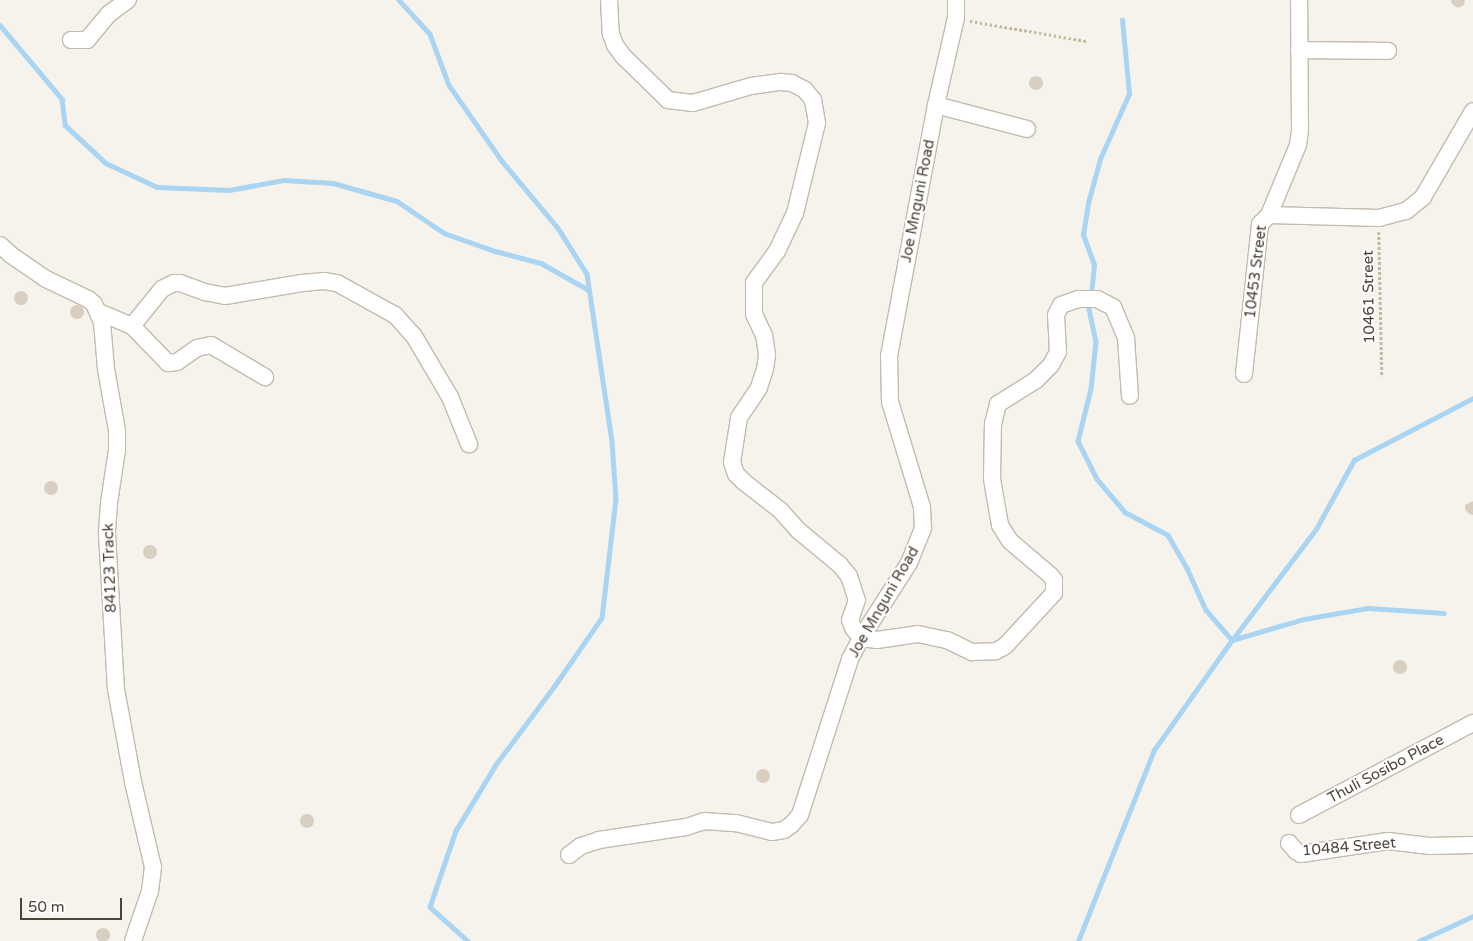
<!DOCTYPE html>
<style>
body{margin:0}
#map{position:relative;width:1473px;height:941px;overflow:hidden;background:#f6f3ec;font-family:"Varela Round",sans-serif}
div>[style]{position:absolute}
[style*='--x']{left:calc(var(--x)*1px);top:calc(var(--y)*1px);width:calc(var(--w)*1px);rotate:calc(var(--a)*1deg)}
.stream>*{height:4.5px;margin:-2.25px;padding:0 2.25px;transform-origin:2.25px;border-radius:2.25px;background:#a9d4f2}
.building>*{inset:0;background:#d8cfc1}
.round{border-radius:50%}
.path>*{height:2.5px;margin-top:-1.25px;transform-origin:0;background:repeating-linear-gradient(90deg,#c4b79f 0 2.5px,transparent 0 5px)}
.roads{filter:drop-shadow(1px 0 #c2bbae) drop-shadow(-1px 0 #c2bbae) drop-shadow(0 1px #c2bbae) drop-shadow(0 -1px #c2bbae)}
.minor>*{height:16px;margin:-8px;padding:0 8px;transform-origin:8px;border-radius:8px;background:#fff}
span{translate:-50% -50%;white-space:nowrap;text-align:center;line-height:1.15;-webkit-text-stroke:4px #fff;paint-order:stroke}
.street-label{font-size:15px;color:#4b4439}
.scale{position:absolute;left:20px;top:898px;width:102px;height:22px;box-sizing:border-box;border:2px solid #4b4439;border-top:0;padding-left:6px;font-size:15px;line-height:18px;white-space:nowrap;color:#4b4439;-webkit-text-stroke:4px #fff;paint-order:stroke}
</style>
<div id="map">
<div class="stream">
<i style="--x:399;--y:0;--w:46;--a:47.6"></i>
<i style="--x:430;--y:34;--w:54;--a:69.6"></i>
<i style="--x:449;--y:85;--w:93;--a:55.1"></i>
<i style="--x:502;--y:161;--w:87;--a:50.1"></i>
<i style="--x:558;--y:228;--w:54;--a:57.8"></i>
<i style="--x:587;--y:274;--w:170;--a:81.5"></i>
<i style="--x:612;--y:442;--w:57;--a:86"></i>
<i style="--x:616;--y:499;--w:120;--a:96.7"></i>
<i style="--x:602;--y:618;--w:83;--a:124.7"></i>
<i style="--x:555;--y:686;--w:99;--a:126.8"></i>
<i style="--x:496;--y:765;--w:77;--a:121.2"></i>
<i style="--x:456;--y:831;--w:80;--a:108.9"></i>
<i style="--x:430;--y:907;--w:51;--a:41.8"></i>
<i style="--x:0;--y:25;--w:97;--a:50"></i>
<i style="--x:62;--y:99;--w:26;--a:83"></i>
<i style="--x:65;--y:125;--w:56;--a:42.8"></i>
<i style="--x:106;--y:163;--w:56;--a:25.2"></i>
<i style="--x:157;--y:187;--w:72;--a:2.4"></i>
<i style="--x:229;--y:190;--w:56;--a:-10.3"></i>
<i style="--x:284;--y:180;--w:49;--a:3.5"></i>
<i style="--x:333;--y:183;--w:66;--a:15.7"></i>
<i style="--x:397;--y:201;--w:57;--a:34.2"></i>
<i style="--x:444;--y:233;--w:54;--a:19.4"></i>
<i style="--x:495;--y:251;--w:48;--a:14.6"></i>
<i style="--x:541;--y:263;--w:55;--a:29.4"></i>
<i style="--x:1091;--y:294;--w:29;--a:-84"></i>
<i style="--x:1094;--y:265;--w:32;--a:-110"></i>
<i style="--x:1083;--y:235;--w:32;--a:-81"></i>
<i style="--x:1088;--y:203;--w:46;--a:-74.7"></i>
<i style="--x:1100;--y:159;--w:71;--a:-66"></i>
<i style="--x:1129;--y:94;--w:74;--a:-95.4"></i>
<i style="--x:1090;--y:302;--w:7;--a:98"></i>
<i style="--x:1089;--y:309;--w:33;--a:78"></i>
<i style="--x:1096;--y:341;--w:48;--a:95.9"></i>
<i style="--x:1091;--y:389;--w:54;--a:104"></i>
<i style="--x:1078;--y:441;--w:42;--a:63.4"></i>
<i style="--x:1097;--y:479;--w:43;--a:49.7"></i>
<i style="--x:1125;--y:512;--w:49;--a:28.1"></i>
<i style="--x:1168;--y:535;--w:38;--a:60"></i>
<i style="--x:1187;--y:568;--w:46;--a:65.7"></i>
<i style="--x:1206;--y:610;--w:40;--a:49"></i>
<i style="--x:1232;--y:640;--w:75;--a:-16.3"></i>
<i style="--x:1304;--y:619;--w:65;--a:-9.8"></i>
<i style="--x:1368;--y:608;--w:76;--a:3.8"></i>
<i style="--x:1078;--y:941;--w:206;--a:-68.3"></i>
<i style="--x:1154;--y:750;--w:135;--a:-54.7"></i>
<i style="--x:1232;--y:640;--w:139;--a:-52.9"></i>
<i style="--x:1316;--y:529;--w:79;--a:-61.2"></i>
<i style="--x:1354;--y:460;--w:134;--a:-27.5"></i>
<i style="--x:1419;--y:941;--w:60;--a:-24.8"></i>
</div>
<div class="building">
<i style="clip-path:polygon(1451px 0,1465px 0,1464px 5px,1458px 8px,1452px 4px)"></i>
<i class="round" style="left:1029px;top:76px;width:14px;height:14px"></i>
<i class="round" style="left:14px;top:291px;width:14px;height:14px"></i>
<i class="round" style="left:70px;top:305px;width:14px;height:14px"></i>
<i class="round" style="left:44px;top:481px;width:14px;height:14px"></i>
<i style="clip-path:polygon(1473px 501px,1473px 515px,1469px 514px,1465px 509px,1465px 505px)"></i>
<i class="round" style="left:143px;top:545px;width:14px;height:14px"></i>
<i class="round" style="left:1393px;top:660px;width:14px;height:14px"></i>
<i class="round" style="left:756px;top:769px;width:14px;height:14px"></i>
<i class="round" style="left:300px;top:814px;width:14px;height:14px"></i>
<i class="round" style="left:96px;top:928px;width:14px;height:14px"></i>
</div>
<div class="path">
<i style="--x:970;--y:21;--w:118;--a:9.8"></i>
<i style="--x:1379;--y:232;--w:145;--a:88.8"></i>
</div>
<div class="roads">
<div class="minor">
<i style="--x:609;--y:0;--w:34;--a:87"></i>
<i style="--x:611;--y:34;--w:12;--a:70"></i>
<i style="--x:615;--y:45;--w:14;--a:54"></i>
<i style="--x:623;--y:56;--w:63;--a:44.4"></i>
<i style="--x:668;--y:100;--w:25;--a:7"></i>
<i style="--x:693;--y:103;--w:60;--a:-16.3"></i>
<i style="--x:751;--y:86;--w:30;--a:-8"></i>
<i style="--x:781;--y:82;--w:11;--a:5"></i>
<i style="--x:792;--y:83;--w:15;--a:28"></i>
<i style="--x:805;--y:90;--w:13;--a:51"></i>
<i style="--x:813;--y:100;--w:23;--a:80"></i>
<i style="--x:817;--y:123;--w:93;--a:103.7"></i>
<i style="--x:795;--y:213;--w:42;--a:115.3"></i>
<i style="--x:777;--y:251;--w:39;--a:126"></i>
<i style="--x:754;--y:283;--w:31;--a:90"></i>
<i style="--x:754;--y:314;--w:23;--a:65"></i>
<i style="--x:764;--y:335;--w:20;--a:81"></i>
<i style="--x:767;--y:355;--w:14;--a:98"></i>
<i style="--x:765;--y:369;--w:20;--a:108"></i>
<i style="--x:759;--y:388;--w:36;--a:124"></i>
<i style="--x:739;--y:418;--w:45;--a:99"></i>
<i style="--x:732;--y:462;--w:13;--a:72"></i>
<i style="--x:736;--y:474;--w:11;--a:45"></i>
<i style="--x:744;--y:482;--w:46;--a:37.9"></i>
<i style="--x:780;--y:510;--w:28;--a:48"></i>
<i style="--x:799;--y:531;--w:53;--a:39.7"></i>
<i style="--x:840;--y:565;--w:14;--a:51"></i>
<i style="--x:849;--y:576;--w:25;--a:72"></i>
<i style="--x:857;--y:600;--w:21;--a:109"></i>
<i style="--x:850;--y:620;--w:9;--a:69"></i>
<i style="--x:853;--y:628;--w:13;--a:51"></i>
<i style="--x:861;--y:638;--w:16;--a:7"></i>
<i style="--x:877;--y:640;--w:41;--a:-8.3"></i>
<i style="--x:918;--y:634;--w:30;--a:12"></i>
<i style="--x:947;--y:640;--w:28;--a:26"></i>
<i style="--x:972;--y:652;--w:24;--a:-2"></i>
<i style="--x:996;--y:651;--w:10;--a:-29"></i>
<i style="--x:1005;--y:646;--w:72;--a:-47.2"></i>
<i style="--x:1054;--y:593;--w:13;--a:-90"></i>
<i style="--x:1054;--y:580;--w:6;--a:-129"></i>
<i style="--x:1050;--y:575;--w:52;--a:-139.6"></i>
<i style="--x:1010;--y:541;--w:19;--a:-122"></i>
<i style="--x:1000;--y:525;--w:47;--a:-99.9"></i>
<i style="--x:992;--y:479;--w:55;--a:-89"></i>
<i style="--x:993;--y:424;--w:21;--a:-76"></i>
<i style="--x:998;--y:404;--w:45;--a:-32.3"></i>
<i style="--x:1036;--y:380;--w:21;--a:-45"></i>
<i style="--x:1051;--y:365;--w:15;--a:-62"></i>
<i style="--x:1058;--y:352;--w:37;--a:-93"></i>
<i style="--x:1056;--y:315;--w:11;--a:-63"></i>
<i style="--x:1061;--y:305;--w:18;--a:-19"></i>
<i style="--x:1078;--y:299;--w:19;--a:0"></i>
<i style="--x:1097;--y:299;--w:18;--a:27"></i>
<i style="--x:1113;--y:307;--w:34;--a:67"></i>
<i style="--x:1126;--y:338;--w:58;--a:86.1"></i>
<i style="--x:71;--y:40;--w:16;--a:0"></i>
<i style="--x:87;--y:40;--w:35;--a:-50"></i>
<i style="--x:110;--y:13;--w:22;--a:-36"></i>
<i style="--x:1299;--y:50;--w:89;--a:0.6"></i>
<i style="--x:936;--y:105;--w:94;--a:14.8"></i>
<i style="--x:1269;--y:215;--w:110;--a:1.6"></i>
<i style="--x:1379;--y:218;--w:28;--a:-15"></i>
<i style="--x:1406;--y:211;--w:22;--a:-39"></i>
<i style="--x:1423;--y:197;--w:99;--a:-59.8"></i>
<i style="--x:0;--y:245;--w:15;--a:42"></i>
<i style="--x:11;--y:255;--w:42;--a:34.4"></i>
<i style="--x:46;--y:279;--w:47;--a:25.5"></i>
<i style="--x:88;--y:299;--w:8;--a:40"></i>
<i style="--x:94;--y:304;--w:20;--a:66"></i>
<i style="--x:102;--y:322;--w:47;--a:85.1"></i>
<i style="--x:106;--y:369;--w:63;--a:79.9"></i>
<i style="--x:117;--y:431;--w:19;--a:90"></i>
<i style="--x:117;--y:450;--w:54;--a:98.6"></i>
<i style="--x:109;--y:503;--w:31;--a:94"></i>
<i style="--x:107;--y:534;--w:155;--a:86.7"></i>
<i style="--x:116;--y:689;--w:95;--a:79.6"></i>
<i style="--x:133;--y:782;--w:87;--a:76.8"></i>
<i style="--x:153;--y:867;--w:24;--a:97"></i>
<i style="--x:150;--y:891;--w:53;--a:108.8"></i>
<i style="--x:99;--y:312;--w:36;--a:23"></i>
<i style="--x:132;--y:326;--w:52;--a:45.8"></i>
<i style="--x:168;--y:363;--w:9;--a:-6"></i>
<i style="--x:177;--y:362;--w:24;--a:-35"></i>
<i style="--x:197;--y:348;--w:14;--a:-12"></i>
<i style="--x:211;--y:345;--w:63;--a:30.7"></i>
<i style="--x:132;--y:326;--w:48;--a:-51"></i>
<i style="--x:162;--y:289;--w:13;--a:-27"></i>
<i style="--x:174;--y:283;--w:6;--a:0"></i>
<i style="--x:180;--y:283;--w:27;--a:20"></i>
<i style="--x:205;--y:292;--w:20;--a:11"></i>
<i style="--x:225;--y:296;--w:78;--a:-9.6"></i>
<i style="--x:302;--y:283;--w:22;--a:-5"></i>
<i style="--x:324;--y:281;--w:13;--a:9"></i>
<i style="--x:337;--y:283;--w:66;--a:28.9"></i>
<i style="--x:395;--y:315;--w:28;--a:48"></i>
<i style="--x:414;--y:336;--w:71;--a:59.5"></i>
<i style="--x:450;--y:397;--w:51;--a:68"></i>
<i style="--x:1244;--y:374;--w:151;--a:-83.9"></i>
<i style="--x:1260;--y:224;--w:13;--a:-45"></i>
<i style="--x:1269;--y:215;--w:76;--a:-67.5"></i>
<i style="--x:1298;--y:145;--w:15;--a:-82"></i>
<i style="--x:1300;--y:130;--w:130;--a:-90.4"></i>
<i style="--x:1299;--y:815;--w:197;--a:-27.9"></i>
<i style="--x:1289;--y:843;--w:11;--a:49"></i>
<i style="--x:1296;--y:851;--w:6;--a:31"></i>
<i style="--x:1301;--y:854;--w:88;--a:-8.5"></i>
<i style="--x:1388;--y:841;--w:42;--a:6.8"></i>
<i style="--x:1430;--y:846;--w:43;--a:-1.3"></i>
<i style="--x:569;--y:855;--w:15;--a:-37"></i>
<i style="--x:581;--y:846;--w:19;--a:-18"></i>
<i style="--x:599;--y:840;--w:88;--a:-8.5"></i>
<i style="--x:686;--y:827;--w:19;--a:-18"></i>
<i style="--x:704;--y:821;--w:32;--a:4"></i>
<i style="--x:736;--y:823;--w:37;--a:14"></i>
<i style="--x:772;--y:832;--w:12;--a:-9"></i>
<i style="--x:784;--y:830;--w:9;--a:-36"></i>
<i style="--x:791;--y:825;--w:13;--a:-48"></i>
<i style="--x:800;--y:815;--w:164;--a:-72.2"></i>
<i style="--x:850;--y:659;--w:24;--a:-62"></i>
<i style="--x:861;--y:638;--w:89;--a:-57.4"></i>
<i style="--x:909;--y:563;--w:38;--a:-68"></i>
<i style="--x:923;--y:528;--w:21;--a:-93"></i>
<i style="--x:922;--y:507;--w:110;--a:-106.9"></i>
<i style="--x:890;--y:402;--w:46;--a:-91.2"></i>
<i style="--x:889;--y:356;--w:255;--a:-79.4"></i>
<i style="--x:936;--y:105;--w:89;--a:-77.1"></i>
<i style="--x:956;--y:18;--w:18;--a:-90"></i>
</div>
</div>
<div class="street-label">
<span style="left:918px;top:201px;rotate:-79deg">Joe Mnguni Road</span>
<span style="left:1256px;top:272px;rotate:-83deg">10453 Street</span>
<span style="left:1369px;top:297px;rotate:-91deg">10461 Street</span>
<span style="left:110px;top:568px;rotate:-92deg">84123 Track</span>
<span style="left:884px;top:602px;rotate:-60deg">Joe Mnguni Road</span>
<span style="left:1386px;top:769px;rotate:-28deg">Thuli Sosibo Place</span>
<span style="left:1349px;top:847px;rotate:-5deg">10484 Street</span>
</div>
<div class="scale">50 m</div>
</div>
